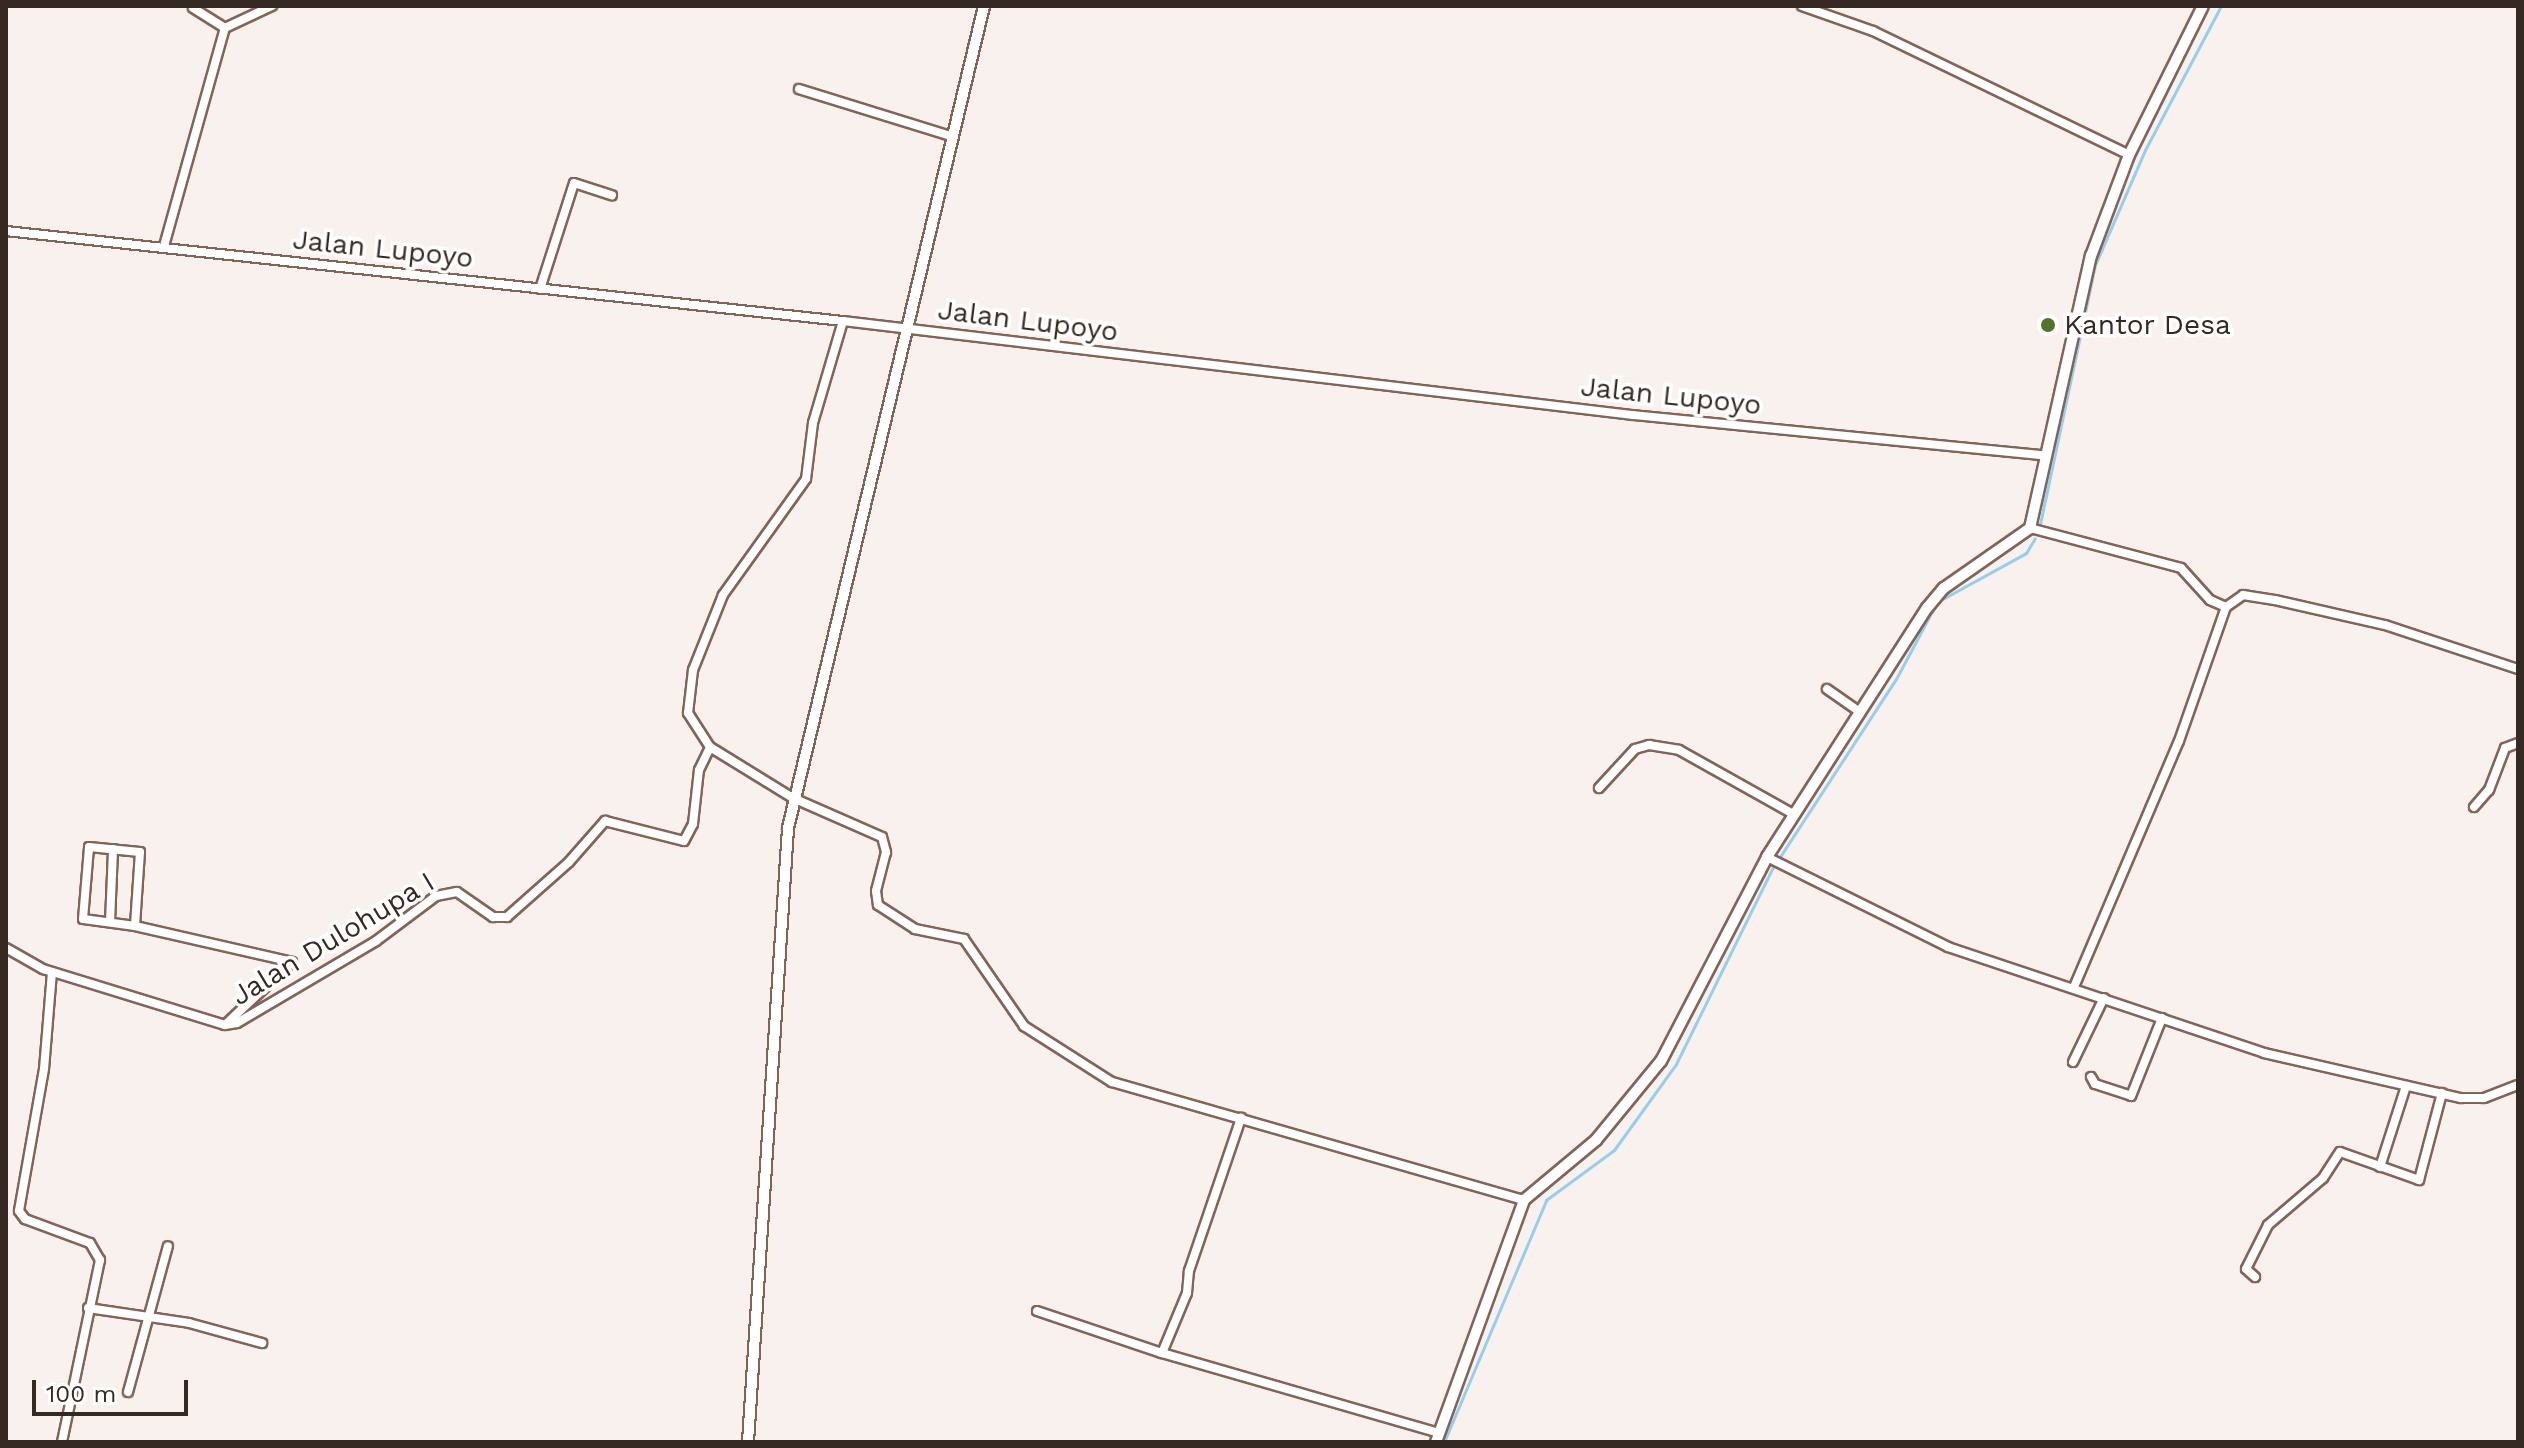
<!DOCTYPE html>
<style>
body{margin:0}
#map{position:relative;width:2524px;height:1448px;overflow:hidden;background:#f9f1ee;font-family:"Work Sans",sans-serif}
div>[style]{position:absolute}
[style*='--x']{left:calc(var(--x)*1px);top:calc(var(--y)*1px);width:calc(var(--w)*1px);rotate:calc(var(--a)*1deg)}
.stream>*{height:3px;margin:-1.5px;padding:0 1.5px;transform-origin:1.5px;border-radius:1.5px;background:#95cfed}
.roads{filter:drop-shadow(2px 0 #846456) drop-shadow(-2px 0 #846456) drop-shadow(0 2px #846456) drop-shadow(0 -2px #846456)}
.minor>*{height:8px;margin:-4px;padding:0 4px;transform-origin:4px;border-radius:4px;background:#fff}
.tertiary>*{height:10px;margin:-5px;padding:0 5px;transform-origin:5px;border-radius:5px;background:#fff}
.dots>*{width:22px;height:22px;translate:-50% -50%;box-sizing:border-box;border:4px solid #fff;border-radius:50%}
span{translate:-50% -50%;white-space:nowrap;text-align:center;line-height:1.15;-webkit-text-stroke:7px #fff;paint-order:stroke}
.street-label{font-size:28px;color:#362822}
.poi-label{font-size:28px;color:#362822}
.left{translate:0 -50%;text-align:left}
.frame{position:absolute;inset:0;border:8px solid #362822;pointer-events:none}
.scale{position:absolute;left:32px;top:1380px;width:156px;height:36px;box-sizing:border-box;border:4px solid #362822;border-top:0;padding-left:10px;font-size:24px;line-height:28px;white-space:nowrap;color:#362822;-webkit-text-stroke:6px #fff;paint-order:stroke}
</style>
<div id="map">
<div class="stream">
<i style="--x:2040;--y:524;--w:265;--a:-78"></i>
<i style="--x:2095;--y:265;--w:125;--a:-66.5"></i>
<i style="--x:2145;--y:150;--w:163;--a:-62.2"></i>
<i style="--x:1444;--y:1442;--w:263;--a:-67.1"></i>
<i style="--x:1546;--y:1200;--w:84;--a:-36.3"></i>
<i style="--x:1614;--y:1150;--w:106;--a:-54.2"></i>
<i style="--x:1676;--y:1064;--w:217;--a:-63.8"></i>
<i style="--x:1772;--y:869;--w:227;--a:-56.9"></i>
<i style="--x:1896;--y:679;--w:87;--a:-62"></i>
<i style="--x:1937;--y:602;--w:102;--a:-28.8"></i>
<i style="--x:2026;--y:553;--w:17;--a:-59"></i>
</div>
<div class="roads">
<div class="minor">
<i style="--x:1802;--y:6;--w:75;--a:19.4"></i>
<i style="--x:1873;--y:31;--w:284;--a:25.8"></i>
<i style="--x:193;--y:8;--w:38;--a:32"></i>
<i style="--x:799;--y:89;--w:159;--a:17.2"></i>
<i style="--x:6;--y:231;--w:842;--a:6.14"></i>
<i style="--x:843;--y:321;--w:796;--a:6.79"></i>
<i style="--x:1633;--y:415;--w:413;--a:5.6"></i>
<i style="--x:164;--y:246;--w:226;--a:-74.4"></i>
<i style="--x:225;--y:28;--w:52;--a:-25.1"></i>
<i style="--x:540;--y:289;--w:111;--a:-72.2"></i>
<i style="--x:574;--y:183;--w:40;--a:18"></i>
<i style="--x:843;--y:321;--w:106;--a:106.4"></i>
<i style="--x:813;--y:423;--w:56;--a:97.1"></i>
<i style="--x:806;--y:479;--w:143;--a:125.6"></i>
<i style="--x:723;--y:595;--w:81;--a:111.8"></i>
<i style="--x:693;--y:670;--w:43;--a:96.6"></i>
<i style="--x:688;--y:713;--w:40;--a:57.1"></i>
<i style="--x:710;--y:747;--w:97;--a:31.6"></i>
<i style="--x:793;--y:798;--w:97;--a:23.7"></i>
<i style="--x:882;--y:837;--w:16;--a:75"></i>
<i style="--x:886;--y:852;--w:40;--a:104.4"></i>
<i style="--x:876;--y:891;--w:14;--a:82"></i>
<i style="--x:878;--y:905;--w:44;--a:33"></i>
<i style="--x:915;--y:929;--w:50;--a:11.5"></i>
<i style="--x:964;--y:939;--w:106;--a:55.4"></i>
<i style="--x:1024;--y:1026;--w:104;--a:32.5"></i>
<i style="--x:1112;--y:1082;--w:429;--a:16"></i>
<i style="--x:2030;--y:528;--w:156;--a:14.8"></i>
<i style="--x:2181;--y:568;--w:43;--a:47.8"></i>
<i style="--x:2210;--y:600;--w:17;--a:24"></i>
<i style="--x:2226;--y:607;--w:21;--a:-35"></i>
<i style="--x:2243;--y:595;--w:32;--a:9"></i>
<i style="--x:2275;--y:600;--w:113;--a:12.8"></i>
<i style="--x:2385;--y:625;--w:140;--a:18.3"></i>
<i style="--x:1827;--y:689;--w:40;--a:34.9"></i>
<i style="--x:1599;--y:788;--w:53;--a:-47.3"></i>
<i style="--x:1635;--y:749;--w:15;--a:-16"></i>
<i style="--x:1649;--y:745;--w:30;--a:9"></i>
<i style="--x:1679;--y:750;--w:131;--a:29.3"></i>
<i style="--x:2474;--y:807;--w:23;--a:-49"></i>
<i style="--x:2489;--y:790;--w:45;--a:-69.1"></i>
<i style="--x:2505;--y:748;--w:14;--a:-21"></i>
<i style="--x:1767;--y:857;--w:202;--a:26.4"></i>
<i style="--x:1948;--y:947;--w:333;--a:18.5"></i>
<i style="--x:2264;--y:1053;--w:202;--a:12.9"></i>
<i style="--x:2461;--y:1098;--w:23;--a:0"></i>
<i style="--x:2484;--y:1098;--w:36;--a:-21"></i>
<i style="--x:110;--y:922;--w:73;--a:-87.6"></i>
<i style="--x:135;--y:926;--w:52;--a:-172.3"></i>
<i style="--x:83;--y:919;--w:72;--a:-85.2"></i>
<i style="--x:89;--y:847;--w:51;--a:5.6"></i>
<i style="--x:140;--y:852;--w:74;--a:93.9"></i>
<i style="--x:135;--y:926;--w:161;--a:12.9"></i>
<i style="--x:292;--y:962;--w:92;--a:136.8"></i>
<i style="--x:6;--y:948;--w:43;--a:29.6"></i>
<i style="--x:43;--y:969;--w:190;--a:17.1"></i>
<i style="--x:225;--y:1025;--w:12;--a:-9"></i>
<i style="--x:237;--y:1023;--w:161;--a:-30.5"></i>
<i style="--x:376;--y:941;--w:75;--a:-36.9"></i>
<i style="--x:436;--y:896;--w:21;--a:-11"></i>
<i style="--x:457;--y:892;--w:44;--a:34.8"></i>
<i style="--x:493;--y:917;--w:14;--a:0"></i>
<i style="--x:507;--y:917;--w:83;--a:-41.6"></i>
<i style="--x:569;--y:862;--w:55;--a:-48.7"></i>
<i style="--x:605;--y:821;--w:81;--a:14.2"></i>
<i style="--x:684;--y:841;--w:19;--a:-62"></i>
<i style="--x:693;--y:824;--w:54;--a:-83.7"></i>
<i style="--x:699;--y:770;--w:25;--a:-64"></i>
<i style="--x:52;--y:972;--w:97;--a:94.7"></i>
<i style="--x:44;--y:1069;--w:144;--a:100"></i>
<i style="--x:19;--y:1211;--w:10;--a:53"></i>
<i style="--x:25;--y:1219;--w:69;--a:20.3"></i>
<i style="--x:90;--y:1243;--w:20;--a:60"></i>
<i style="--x:100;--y:1260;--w:186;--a:101.8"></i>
<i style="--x:2074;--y:987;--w:267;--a:-66.9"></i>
<i style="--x:2179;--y:741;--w:142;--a:-70.7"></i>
<i style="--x:2073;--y:1062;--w:71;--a:-64.2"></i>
<i style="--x:2091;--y:1077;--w:8;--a:60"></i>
<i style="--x:2095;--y:1084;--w:38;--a:18"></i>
<i style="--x:2131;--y:1096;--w:84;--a:-68.3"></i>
<i style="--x:2380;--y:1167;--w:85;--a:-72.2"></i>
<i style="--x:2255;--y:1277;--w:12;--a:-138"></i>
<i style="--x:2246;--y:1269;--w:49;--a:-63.4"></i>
<i style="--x:2268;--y:1225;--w:72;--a:-40.5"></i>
<i style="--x:2323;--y:1178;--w:31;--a:-57"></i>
<i style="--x:2340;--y:1152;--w:84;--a:19.5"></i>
<i style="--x:2419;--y:1180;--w:90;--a:-75.2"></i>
<i style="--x:88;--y:1308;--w:102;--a:8.4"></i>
<i style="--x:189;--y:1323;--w:76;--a:15.3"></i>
<i style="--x:1037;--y:1311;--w:132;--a:18.6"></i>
<i style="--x:1162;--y:1353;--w:65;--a:-67.4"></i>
<i style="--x:1187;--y:1293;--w:22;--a:-85"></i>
<i style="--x:1189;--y:1271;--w:162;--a:-71.2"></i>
<i style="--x:1162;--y:1353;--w:289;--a:16.1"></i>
<i style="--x:128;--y:1392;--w:151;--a:-74.7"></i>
</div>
<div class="tertiary">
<i style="--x:748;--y:1442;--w:615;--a:-86.27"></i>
<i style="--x:788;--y:828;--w:845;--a:-76.59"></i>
<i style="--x:1436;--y:1442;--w:258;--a:-70"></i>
<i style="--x:1524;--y:1200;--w:94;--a:-39.8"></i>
<i style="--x:1596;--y:1140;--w:102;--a:-50.6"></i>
<i style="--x:1661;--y:1061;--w:230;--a:-62.5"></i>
<i style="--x:1767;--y:857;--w:296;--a:-57.3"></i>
<i style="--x:1927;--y:608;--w:26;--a:-50"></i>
<i style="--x:1944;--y:588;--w:105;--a:-34.9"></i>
<i style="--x:2030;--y:528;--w:279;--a:-77.4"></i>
<i style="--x:2091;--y:256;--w:108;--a:-69.4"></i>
<i style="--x:2129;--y:155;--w:166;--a:-63.6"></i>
</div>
</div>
<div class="dots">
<i style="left:2048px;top:325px;background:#547228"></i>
</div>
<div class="street-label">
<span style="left:383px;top:249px;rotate:6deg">Jalan Lupoyo</span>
<span style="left:1028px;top:321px;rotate:7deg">Jalan Lupoyo</span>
<span style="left:1671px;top:396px;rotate:6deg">Jalan Lupoyo</span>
<span style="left:333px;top:939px;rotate:-31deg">Jalan Dulohupa I</span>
</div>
<div class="poi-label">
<span class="left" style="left:2064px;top:325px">Kantor Desa</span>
</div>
<div class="frame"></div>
<div class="scale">100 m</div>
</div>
